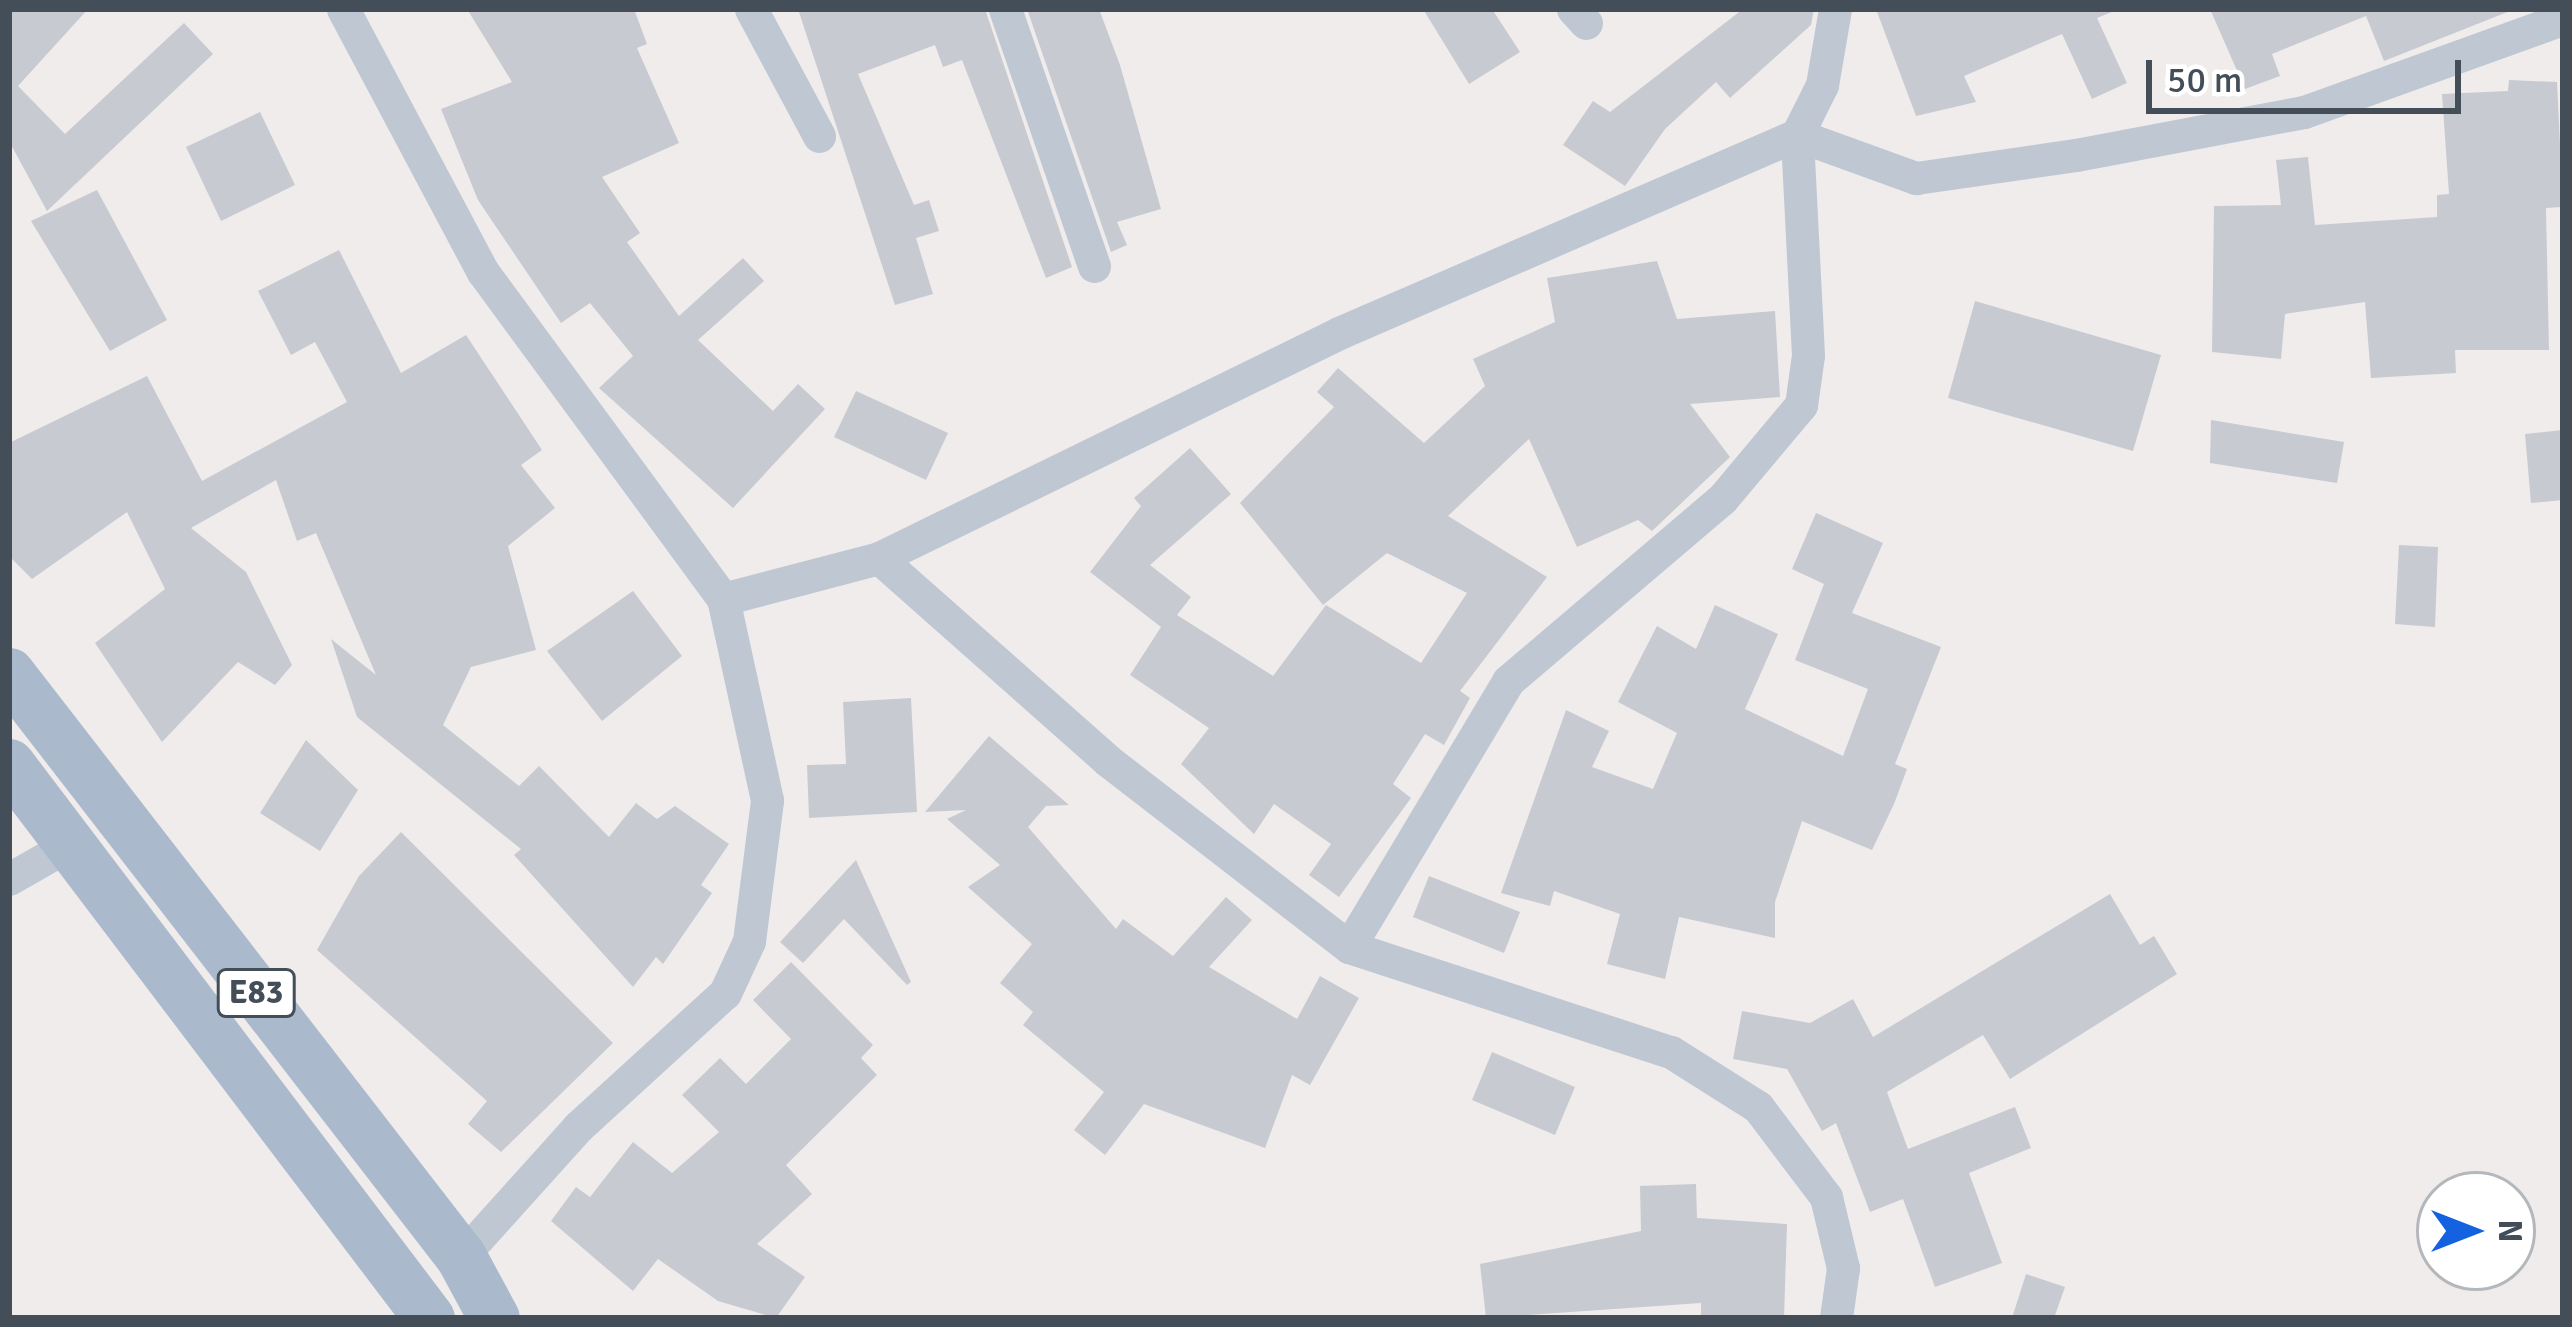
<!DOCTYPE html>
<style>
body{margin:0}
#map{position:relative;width:2572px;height:1327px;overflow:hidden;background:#efeceb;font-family:Signika,sans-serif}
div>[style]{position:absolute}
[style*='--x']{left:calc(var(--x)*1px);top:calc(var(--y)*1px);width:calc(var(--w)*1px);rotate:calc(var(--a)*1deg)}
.building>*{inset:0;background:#c8cad2}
.minor>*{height:33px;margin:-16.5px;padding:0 16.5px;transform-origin:16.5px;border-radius:16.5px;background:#bec7d2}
.primary>*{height:51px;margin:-25.5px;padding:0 25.5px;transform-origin:25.5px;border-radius:25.5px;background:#aab9cc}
span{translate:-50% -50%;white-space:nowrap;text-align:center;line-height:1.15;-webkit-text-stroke:12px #fff;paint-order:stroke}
.shield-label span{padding:3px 9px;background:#fff;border:3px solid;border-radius:9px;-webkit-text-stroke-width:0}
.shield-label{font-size:33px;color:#444e59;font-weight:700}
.frame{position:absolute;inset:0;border:12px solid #444e59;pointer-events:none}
.north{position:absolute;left:2416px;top:1171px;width:120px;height:120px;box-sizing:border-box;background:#fff;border:3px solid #b4b8bd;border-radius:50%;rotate:90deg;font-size:33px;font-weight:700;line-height:48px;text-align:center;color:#444e59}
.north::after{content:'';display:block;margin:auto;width:42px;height:54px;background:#1462e0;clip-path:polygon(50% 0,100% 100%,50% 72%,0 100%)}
.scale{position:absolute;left:2146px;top:60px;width:315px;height:54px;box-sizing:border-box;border:6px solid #444e59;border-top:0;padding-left:15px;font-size:36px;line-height:42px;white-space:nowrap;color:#444e59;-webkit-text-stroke:9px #fff;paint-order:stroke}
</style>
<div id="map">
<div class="building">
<i style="clip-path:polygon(9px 9px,88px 9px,18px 86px,65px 134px,184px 23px,213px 54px,47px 211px,9px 141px)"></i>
<i style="clip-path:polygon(467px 9px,634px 9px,647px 44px,637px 48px,679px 143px,602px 177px,640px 233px,627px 242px,679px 316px,743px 258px,764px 281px,698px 340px,773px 411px,798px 384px,825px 409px,733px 508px,599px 388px,633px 356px,590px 303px,561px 323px,478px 200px,441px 109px,512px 82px)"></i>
<i style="clip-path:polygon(798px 9px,985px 9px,1072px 267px,1046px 278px,962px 60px,943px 67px,935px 45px,858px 74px,914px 205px,929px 200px,939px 231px,916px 238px,933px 294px,895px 305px)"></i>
<i style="clip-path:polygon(1027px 9px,1099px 9px,1120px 65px,1161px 209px,1117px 222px,1127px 245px,1111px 252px)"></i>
<i style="clip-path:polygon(1423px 9px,1492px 9px,1520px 52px,1469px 84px)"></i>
<i style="clip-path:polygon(1743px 9px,1814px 9px,1811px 25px,1730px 98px,1716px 82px,1665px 129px,1625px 186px,1563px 145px,1593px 101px,1610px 112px)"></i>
<i style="clip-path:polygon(1876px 9px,2119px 9px,2097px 18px,2127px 83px,2092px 99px,2062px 34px,1964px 76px,1976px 102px,1916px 116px)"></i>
<i style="clip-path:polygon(2210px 9px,2509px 9px,2510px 11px,2384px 61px,2366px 16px,2272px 54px,2280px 76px,2245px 89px)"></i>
<i style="clip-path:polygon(2509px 80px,2557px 82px,2563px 207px,2546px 208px,2549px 350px,2455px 350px,2456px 373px,2371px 378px,2365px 302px,2285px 314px,2281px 359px,2212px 352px,2214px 206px,2281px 205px,2276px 160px,2308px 157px,2315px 225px,2437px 217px,2437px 195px,2449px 194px,2442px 94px,2508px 91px)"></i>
<i style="clip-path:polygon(260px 112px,295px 185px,221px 221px,186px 147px)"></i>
<i style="clip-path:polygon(97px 190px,167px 320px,110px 351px,31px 221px)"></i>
<i style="clip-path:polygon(339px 250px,401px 373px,466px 335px,542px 450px,521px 465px,555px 508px,508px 546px,536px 650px,471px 667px,443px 725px,519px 786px,539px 766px,609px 837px,636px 803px,657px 819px,675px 806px,729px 844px,701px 885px,712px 893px,663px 964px,656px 957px,633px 987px,514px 855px,521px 849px,357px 717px,331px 639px,376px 675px,316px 533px,297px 541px,276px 480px,191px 528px,246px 572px,292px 665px,275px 685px,238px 662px,162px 742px,95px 643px,165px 589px,127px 512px,32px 579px,9px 556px,9px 443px,147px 376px,202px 481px,347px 402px,315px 342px,291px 355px,258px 291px)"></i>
<i style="clip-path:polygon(1657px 261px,1677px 319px,1775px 311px,1780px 397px,1690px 404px,1730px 457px,1652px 531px,1638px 520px,1577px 547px,1529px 439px,1448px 516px,1547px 577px,1460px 691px,1470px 698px,1444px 745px,1425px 734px,1393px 784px,1411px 798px,1339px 897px,1309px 875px,1331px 844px,1274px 804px,1254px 834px,1181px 764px,1209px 728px,1130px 675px,1161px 627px,1090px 572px,1141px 506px,1134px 498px,1190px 448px,1231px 494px,1150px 565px,1191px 597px,1177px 615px,1273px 676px,1326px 605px,1421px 663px,1467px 593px,1387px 553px,1323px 605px,1240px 503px,1334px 407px,1317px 392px,1338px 368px,1424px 443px,1485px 386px,1473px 359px,1555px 322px,1547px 278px)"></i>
<i style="clip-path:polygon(1975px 301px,2161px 355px,2133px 451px,1948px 398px)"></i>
<i style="clip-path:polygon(856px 391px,948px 433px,926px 480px,834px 437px)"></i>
<i style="clip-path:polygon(2211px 420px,2344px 442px,2337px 483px,2210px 463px)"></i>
<i style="clip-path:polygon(2563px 430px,2563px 500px,2531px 503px,2525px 434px)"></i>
<i style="clip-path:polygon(1816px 513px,1883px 543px,1852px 613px,1941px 647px,1895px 764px,1907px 769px,1894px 804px,1872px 850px,1802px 821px,1775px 902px,1775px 938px,1679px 917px,1665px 979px,1607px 964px,1620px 914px,1554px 891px,1550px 906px,1501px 893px,1566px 710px,1609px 731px,1592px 767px,1653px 789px,1677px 733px,1618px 702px,1657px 626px,1696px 649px,1715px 605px,1778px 634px,1745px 709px,1843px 756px,1868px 689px,1795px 660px,1824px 584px,1792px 569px)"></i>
<i style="clip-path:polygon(2399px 545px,2438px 547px,2435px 627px,2395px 624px)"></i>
<i style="clip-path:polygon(633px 591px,682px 656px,602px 721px,547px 651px)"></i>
<i style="clip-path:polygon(911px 698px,917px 812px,809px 818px,807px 765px,846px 764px,843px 702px)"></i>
<i style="clip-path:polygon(989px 736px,1069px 805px,1046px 806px,1028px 827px,1116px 929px,1123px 919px,1173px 956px,1226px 897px,1252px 920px,1209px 967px,1297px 1019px,1320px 976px,1359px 998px,1310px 1085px,1292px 1075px,1265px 1148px,1144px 1104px,1105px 1155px,1074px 1130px,1104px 1092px,1023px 1025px,1033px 1012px,1000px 983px,1032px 944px,968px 887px,1000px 865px,947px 819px,966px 810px,925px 812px)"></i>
<i style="clip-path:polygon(306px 740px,358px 790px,320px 851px,260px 813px)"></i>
<i style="clip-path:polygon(401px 832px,613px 1043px,501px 1152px,468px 1124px,487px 1101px,317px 950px,359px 876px)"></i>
<i style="clip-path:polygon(856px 860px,911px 982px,907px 985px,844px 919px,803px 963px,780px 942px)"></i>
<i style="clip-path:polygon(1429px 876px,1520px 912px,1504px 953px,1413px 917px)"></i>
<i style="clip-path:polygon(2110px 894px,2140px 945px,2154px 936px,2177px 974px,2010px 1079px,1983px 1035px,1887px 1092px,1908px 1149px,2015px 1107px,2031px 1148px,1969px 1173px,2002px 1263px,1935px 1287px,1903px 1199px,1870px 1212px,1836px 1123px,1822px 1131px,1787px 1069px,1733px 1059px,1742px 1011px,1810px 1023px,1853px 999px,1873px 1037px)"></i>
<i style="clip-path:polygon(791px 962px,873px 1045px,861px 1058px,877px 1075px,786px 1165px,812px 1194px,757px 1244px,805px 1277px,776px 1318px,718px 1301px,658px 1259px,633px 1291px,551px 1221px,576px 1187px,590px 1197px,633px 1142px,672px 1173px,719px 1132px,682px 1095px,720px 1058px,746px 1084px,791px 1039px,753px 1000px)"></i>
<i style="clip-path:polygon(1492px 1052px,1575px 1087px,1555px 1135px,1472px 1100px)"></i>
<i style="clip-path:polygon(1696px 1184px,1697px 1218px,1787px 1224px,1784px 1318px,1701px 1318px,1701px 1303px,1486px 1318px,1480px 1264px,1641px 1231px,1640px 1186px)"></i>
<i style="clip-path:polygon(2026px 1274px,2065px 1287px,2054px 1318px,2012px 1318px)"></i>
</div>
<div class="minor">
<i style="--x:343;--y:9;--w:298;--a:62"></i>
<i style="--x:483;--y:272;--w:406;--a:53.7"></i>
<i style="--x:723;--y:599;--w:161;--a:-14.7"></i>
<i style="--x:879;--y:558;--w:512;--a:-26.06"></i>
<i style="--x:1339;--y:333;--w:499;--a:-23.4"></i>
<i style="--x:1797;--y:135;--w:56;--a:-63.4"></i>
<i style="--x:1822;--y:85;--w:77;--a:-80.3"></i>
<i style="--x:751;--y:9;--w:144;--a:61.8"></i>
<i style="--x:1005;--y:9;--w:272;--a:70.9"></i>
<i style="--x:1573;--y:9;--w:19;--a:47"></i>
<i style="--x:879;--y:558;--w:305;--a:41.5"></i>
<i style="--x:1107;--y:760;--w:306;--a:37.7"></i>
<i style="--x:1349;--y:947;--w:339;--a:18.1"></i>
<i style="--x:1671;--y:1052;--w:103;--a:32.3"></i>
<i style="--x:1758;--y:1107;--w:113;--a:52.9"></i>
<i style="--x:1826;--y:1197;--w:73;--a:76.5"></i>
<i style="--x:1843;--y:1268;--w:50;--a:98"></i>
<i style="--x:9;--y:879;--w:70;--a:-29.8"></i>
<i style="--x:1349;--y:947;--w:310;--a:-59.1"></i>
<i style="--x:1508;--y:681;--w:281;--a:-40.4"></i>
<i style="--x:1722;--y:499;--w:123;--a:-50"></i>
<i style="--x:1801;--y:405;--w:50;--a:-82"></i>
<i style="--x:1808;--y:355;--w:220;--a:-92.9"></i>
<i style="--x:1797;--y:135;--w:127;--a:19.9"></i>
<i style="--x:1916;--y:178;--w:162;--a:-8.2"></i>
<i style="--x:2076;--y:155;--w:232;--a:-10.7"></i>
<i style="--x:2304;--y:112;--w:275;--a:-19.8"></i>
<i style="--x:461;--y:1257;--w:175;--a:-48"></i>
<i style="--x:578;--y:1127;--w:199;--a:-42.4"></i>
<i style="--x:725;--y:993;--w:57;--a:-65.2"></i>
<i style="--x:749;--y:941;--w:142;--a:-82.7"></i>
<i style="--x:767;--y:800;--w:206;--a:-102.3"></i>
</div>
<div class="primary">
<i style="--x:9;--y:673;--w:738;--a:52.26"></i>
<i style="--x:461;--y:1257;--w:69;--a:61.6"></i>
<i style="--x:9;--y:764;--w:695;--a:52.83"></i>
</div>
<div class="shield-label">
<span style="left:256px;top:993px">E83</span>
</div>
<div class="frame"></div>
<div class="north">N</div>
<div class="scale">50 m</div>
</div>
